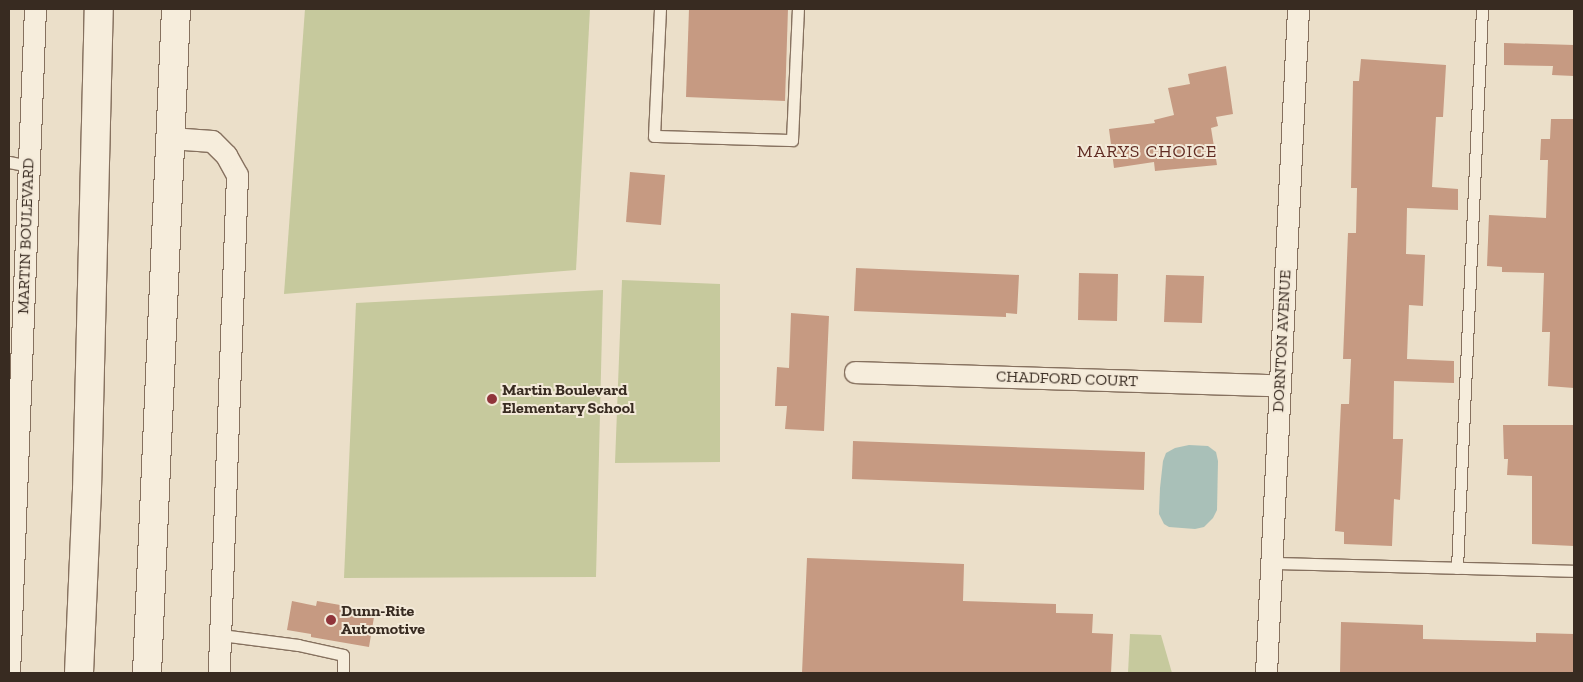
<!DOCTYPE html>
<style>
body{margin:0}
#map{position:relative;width:1583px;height:682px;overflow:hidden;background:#ebdfc9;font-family:"Zilla Slab",serif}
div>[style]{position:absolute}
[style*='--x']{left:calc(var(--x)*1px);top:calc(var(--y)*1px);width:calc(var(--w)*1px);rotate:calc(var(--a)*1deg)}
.green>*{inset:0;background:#c6c99d}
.water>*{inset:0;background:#a9c0b8}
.building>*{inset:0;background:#c69a82}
.roads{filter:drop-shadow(1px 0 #86715f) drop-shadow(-1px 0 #86715f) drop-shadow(0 1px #86715f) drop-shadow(0 -1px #86715f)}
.lane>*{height:11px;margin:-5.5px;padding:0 5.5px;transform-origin:5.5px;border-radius:5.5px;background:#f6eddc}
.street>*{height:21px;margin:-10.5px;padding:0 10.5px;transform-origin:10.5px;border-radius:10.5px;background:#f6eddc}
.secondary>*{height:28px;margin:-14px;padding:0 14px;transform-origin:14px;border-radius:14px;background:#f6eddc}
.dots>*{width:14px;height:14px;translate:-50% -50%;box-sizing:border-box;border:2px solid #f3e9d8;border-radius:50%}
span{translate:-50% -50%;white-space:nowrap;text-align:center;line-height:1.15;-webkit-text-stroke:4px #f3e9d8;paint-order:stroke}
.street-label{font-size:16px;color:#382b21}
.poi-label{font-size:16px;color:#382b21;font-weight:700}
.left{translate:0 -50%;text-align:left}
.neighbourhood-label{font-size:18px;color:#612d24;letter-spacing:1px}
.frame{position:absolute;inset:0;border:10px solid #382b21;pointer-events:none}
</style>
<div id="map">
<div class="green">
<i style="clip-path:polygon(305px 9px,590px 9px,576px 270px,284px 294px)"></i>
<i style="clip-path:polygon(622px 280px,720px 284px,720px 462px,615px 463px)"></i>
<i style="clip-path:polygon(603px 290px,596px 577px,344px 578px,356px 303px)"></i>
<i style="clip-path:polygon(1130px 634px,1161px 635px,1172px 673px,1128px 673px)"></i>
</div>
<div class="water">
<i style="clip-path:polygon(1189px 445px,1208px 446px,1216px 452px,1218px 461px,1217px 510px,1213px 518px,1204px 527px,1195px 529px,1169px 527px,1164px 524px,1159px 514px,1160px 488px,1163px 461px,1166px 453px,1175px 448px)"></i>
</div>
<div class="building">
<i style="clip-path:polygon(689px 9px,788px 9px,785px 101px,686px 97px)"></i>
<i style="clip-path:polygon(1504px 43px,1574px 45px,1574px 76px,1552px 75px,1553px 66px,1504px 65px)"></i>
<i style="clip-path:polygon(1361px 59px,1446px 65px,1443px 117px,1436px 117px,1432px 187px,1458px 189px,1458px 210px,1407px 208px,1406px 254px,1425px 255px,1423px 306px,1409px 305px,1407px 359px,1454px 361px,1454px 383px,1394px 381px,1393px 439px,1403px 439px,1400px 500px,1394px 499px,1392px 546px,1344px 544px,1344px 532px,1335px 531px,1341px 404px,1349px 404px,1350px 382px,1351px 359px,1343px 359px,1348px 233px,1356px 233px,1357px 188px,1351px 188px,1353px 81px,1359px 81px)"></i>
<i style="clip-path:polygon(1226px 66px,1233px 114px,1216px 117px,1218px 126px,1211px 128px,1217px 165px,1155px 171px,1154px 162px,1114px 168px,1109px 129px,1155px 123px,1154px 120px,1174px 115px,1168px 88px,1190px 84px,1188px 74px)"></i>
<i style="clip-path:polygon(1551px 119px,1574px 119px,1574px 388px,1548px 386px,1550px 332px,1542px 332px,1544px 273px,1502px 272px,1502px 267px,1487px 266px,1489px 215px,1546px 218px,1548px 160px,1540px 160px,1541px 139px,1550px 139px)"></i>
<i style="clip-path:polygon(630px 172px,665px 175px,661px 225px,626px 222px)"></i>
<i style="clip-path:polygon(856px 268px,1019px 275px,1017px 314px,1006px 313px,1006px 317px,854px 311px)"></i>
<i style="clip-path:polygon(1079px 273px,1118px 274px,1117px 321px,1078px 320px)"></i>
<i style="clip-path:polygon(1166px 275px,1204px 276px,1202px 323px,1164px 322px)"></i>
<i style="clip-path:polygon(791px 313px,829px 316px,824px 431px,785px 429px,787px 406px,775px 406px,777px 367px,789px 368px)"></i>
<i style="clip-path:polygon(1503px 425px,1574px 425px,1574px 546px,1532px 544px,1532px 476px,1507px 475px,1508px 459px,1504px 459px)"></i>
<i style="clip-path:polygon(853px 441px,1145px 452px,1144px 490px,852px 479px)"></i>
<i style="clip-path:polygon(807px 558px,964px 564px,963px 601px,1056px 604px,1056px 613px,1093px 614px,1092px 633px,1113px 634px,1111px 673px,802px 673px)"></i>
<i style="clip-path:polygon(292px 601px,316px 606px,317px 601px,375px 611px,369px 647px,311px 637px,311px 634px,287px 630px)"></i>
<i style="clip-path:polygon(1341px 622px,1423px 625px,1423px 639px,1536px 642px,1536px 633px,1574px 634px,1574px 673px,1340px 673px)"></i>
</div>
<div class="roads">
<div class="lane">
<i style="--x:660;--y:9;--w:127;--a:92.7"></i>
<i style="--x:654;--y:136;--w:138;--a:1.7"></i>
<i style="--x:792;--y:140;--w:131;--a:-87.4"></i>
<i style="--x:9;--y:162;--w:20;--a:11"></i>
<i style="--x:1272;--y:563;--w:302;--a:1.5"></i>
<i style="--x:1457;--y:568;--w:560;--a:-87.44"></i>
<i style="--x:221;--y:635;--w:78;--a:7.4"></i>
<i style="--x:298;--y:645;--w:46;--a:12.5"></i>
<i style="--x:343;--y:655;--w:18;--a:90"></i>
</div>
<div class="street">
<i style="--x:170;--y:138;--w:42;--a:4.1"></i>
<i style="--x:212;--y:141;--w:20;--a:45"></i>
<i style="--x:226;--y:155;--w:23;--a:61"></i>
<i style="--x:237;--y:175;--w:498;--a:92.1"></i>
<i style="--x:855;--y:372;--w:425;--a:1.8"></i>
<i style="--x:9;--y:673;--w:665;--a:-87.76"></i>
<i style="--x:1266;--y:673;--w:665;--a:-87.24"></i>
</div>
<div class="secondary">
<i style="--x:79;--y:673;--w:183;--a:-87.5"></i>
<i style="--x:87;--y:490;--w:481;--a:-88.6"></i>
<i style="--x:147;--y:673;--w:665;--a:-87.5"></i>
</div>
</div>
<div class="dots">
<i style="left:492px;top:399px;background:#90343a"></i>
<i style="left:331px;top:620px;background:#90343a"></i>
</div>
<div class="street-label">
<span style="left:26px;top:236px;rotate:-88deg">MARTIN BOULEVARD</span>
<span style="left:1282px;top:341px;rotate:-87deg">DORNTON AVENUE</span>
<span style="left:1067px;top:379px;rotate:2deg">CHADFORD COURT</span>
</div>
<div class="poi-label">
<span class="left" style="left:502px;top:399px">Martin Boulevard<br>Elementary School</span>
<span class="left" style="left:341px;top:620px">Dunn-Rite<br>Automotive</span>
</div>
<div class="neighbourhood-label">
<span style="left:1147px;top:151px">MARYS CHOICE</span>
</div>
<div class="frame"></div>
</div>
